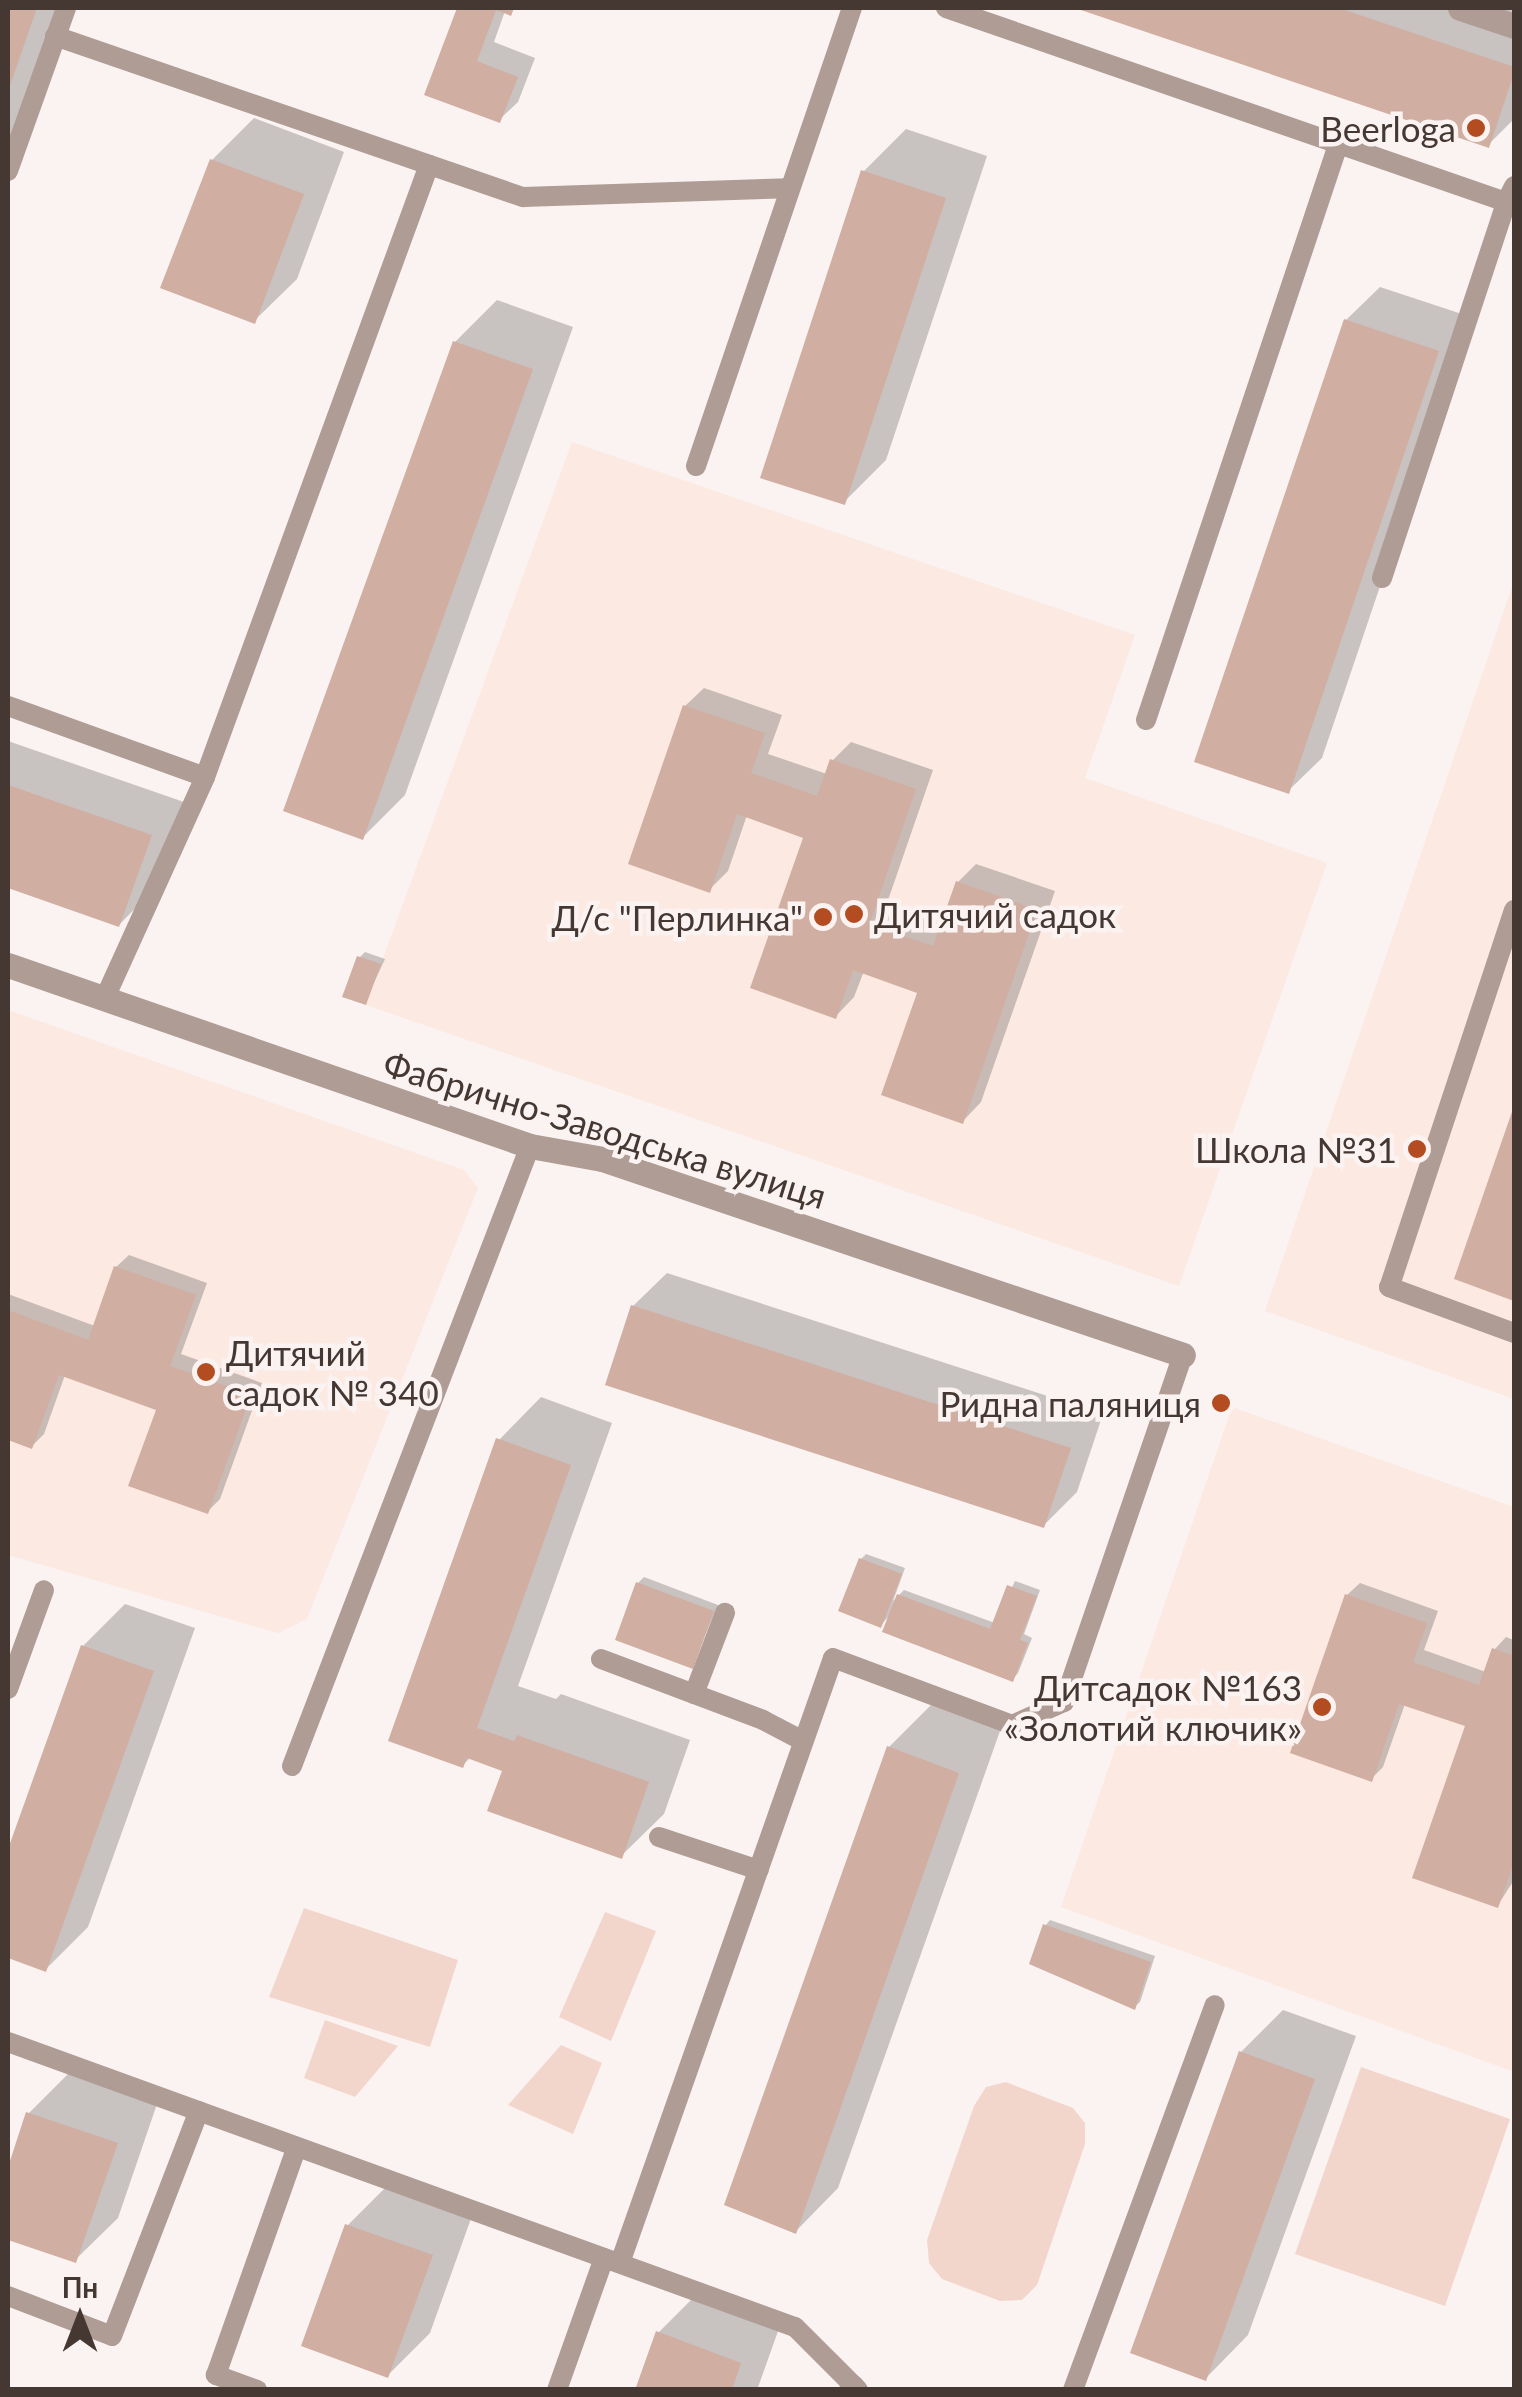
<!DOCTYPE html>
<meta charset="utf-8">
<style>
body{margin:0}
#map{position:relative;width:1522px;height:2397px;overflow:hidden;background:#fbf3f1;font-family:Lato,sans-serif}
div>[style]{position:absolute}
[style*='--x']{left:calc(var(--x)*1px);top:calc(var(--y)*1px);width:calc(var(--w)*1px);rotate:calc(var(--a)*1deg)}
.built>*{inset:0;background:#fbe9e2}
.green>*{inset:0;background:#f3d6cb}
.shadow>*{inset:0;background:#0003}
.building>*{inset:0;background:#d0aea1}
.service>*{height:20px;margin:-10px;padding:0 10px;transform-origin:10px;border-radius:10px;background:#ae9c95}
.minor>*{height:25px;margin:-12.5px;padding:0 12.5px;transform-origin:12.5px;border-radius:12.5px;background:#ae9c95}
.dots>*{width:28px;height:28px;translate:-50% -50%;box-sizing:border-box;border:5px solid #fbf3f1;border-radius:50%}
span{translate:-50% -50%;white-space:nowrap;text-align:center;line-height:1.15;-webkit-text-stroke:9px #fbf3f1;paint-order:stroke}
.poi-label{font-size:35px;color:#453732}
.right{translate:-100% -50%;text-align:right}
.left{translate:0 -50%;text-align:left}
.street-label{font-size:35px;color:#453732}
.frame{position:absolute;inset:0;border:10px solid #453732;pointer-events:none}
.north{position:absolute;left:30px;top:2267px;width:100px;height:100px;-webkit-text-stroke:8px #fbf3f1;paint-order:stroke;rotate:0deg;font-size:28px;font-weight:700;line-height:40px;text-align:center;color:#453732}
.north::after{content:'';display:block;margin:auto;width:35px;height:45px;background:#453732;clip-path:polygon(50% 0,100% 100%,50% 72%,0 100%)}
</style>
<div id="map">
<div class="built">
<i style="clip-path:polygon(572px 442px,1135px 635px,1085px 778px,1327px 863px,1179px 1286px,366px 1005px)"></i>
<i style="clip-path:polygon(1514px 581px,1514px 1399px,1265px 1311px)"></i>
<i style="clip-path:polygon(8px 1010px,464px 1170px,478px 1188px,307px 1619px,278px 1633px,8px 1555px)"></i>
<i style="clip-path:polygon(1232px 1407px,1514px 1507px,1514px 2072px,1061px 1907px)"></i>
</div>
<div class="green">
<i style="clip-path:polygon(304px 1908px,458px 1960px,430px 2047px,269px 1997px)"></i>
<i style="clip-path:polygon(605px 1912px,656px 1931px,611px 2041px,559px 2017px)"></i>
<i style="clip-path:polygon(325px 2020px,398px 2046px,355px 2097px,304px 2078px)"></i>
<i style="clip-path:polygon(561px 2045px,602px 2063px,573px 2134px,508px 2105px)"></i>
<i style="clip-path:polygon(1361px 2067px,1510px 2119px,1445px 2306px,1295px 2254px)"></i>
<i style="clip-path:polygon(1006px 2082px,1073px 2108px,1085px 2123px,1085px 2144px,1037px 2285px,1022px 2300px,1000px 2301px,942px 2279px,929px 2263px,927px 2240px,974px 2106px,986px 2087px)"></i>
</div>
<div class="shadow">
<i style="clip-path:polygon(8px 8px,57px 8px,8px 150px)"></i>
<i style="clip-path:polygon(460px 8px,516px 8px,505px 11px,494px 42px,535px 58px,518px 102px,499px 120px,427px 94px)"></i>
<i style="clip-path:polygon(1082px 8px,1504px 8px,1514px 11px,1514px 119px,1488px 145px)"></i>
<i style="clip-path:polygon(254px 118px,344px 152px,297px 279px,254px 321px,212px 160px)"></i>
<i style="clip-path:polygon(906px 129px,987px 156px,886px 460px,844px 502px,864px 171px)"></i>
<i style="clip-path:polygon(1380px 287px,1471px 317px,1322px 758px,1288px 791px,1346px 320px)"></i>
<i style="clip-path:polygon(497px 300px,573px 327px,405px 795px,363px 837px,455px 342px)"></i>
<i style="clip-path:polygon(704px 688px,782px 715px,768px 754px,827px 774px,832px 761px,851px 742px,933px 770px,886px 906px,943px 925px,958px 882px,976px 864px,1055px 891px,981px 1102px,963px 1121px,920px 991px,864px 971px,854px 997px,836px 1016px,806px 836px,747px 815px,728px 871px,709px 890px,685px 706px)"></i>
<i style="clip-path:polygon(8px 741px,184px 802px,152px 891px,119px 925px,8px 886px)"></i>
<i style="clip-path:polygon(365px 952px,385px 959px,365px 1002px,359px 958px)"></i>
<i style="clip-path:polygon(1514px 1112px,1514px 1298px,1457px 1278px)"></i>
<i style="clip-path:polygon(129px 1255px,207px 1283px,181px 1354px,262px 1383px,220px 1499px,208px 1511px,159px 1408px,65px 1375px,44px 1434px,32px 1446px,8px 1438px,8px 1294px,95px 1326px,116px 1267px)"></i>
<i style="clip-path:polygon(667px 1273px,1103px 1414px,1077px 1492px,1044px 1525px,633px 1306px)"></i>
<i style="clip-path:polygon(541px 1397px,612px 1423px,518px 1686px,556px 1699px,561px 1694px,690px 1740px,664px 1814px,621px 1856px,505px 1769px,471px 1757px,463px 1765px,499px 1440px)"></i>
<i style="clip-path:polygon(866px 1554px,905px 1568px,893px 1601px,904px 1590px,995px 1623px,1015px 1581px,1040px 1590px,1024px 1634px,1032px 1638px,1018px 1673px,1013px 1679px,891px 1614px,881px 1625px,861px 1559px)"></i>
<i style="clip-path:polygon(644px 1577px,718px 1605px,692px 1666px,638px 1583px)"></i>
<i style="clip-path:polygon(1360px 1583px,1438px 1611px,1424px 1650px,1486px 1672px,1494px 1650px,1506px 1637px,1514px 1640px,1514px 1880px,1498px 1905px,1468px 1725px,1405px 1704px,1383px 1767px,1371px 1779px,1347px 1595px)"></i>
<i style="clip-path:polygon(125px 1604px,195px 1628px,88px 1927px,46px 1969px,8px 1956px,8px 1857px,83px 1646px)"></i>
<i style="clip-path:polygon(931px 1705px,1000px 1731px,838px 2188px,796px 2231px,889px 1747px)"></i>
<i style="clip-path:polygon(1050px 1920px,1155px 1956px,1140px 2002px,1134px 2007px,1045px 1926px)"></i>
<i style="clip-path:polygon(1283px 2010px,1356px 2036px,1248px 2335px,1206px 2378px,1241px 2052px)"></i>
<i style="clip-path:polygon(71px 2071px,158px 2101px,118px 2218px,75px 2260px,8px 2237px,8px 2175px,29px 2113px)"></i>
<i style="clip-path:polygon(390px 2183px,473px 2213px,430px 2333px,388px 2375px,347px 2226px)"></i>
<i style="clip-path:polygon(701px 2290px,782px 2320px,757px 2390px,638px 2390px,658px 2333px)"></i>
</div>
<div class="building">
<i style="clip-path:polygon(8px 8px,37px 8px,8px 91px)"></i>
<i style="clip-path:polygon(457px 8px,514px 8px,511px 16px,496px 10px,477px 61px,518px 77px,500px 123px,424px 95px)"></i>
<i style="clip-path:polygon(1075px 8px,1339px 8px,1514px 67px,1514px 73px,1489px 148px)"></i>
<i style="clip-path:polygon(210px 159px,304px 194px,255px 324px,160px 288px)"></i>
<i style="clip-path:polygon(861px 170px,946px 198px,845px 505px,760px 478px)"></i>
<i style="clip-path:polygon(1344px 319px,1439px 351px,1289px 794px,1194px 762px)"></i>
<i style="clip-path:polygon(453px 341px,533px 369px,363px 840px,283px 811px)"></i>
<i style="clip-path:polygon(683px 705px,765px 733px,751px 773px,817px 796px,830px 759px,916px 789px,869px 925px,933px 946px,956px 881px,1037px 910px,963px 1124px,881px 1095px,917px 993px,853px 970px,836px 1019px,750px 988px,803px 838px,737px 814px,710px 893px,628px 864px)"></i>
<i style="clip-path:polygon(8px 785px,152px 835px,119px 927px,8px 888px)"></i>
<i style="clip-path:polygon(357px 956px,381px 964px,366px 1005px,342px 997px)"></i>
<i style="clip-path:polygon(1514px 1106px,1514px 1301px,1454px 1279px)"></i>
<i style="clip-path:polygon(114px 1266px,196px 1295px,170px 1366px,251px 1395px,208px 1514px,128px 1486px,156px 1410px,59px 1375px,32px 1449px,8px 1440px,8px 1310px,88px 1340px)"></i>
<i style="clip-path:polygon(631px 1305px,1071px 1448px,1044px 1528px,605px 1385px)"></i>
<i style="clip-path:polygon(496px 1438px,571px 1465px,477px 1728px,514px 1741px,517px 1735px,649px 1782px,622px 1859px,487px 1811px,502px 1771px,467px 1758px,463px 1768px,388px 1741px)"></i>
<i style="clip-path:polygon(859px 1558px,902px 1574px,881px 1628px,838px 1611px)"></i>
<i style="clip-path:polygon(636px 1582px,714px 1611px,693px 1669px,615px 1640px)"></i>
<i style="clip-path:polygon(1007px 1585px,1037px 1596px,1020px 1640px,1028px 1643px,1013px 1682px,882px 1632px,897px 1594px,990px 1629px)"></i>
<i style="clip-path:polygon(1345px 1594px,1427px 1623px,1413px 1662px,1479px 1685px,1492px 1648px,1514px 1656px,1514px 1862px,1498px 1908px,1412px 1878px,1465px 1726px,1399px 1704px,1372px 1782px,1290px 1753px)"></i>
<i style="clip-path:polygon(81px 1645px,154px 1671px,46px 1972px,8px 1958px,8px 1849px)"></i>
<i style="clip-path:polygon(887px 1746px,959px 1773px,796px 2234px,724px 2205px)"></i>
<i style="clip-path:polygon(1043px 1924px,1151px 1962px,1135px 2010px,1029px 1964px)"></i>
<i style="clip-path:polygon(1239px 2051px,1315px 2079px,1206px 2381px,1130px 2353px)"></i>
<i style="clip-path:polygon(26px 2112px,118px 2143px,76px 2263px,8px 2240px,8px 2167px)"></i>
<i style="clip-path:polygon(345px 2224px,433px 2255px,388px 2378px,301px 2346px)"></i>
<i style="clip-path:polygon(656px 2331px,741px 2363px,732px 2390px,635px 2390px)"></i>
</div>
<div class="service">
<i style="--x:946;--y:8;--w:593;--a:19.11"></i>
<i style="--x:1506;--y:202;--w:18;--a:-63"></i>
<i style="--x:55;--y:36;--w:495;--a:19"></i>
<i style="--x:523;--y:197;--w:266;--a:-1.9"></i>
<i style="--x:8;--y:171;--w:173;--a:-70.4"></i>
<i style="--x:696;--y:466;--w:484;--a:-71.2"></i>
<i style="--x:1382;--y:578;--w:396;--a:-71.7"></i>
<i style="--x:8;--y:706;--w:209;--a:19.8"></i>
<i style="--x:1146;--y:720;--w:606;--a:-71.54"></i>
<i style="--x:1514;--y:910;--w:397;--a:108.3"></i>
<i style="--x:1389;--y:1287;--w:133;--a:20.2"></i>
<i style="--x:104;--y:1000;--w:245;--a:-65.6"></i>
<i style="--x:205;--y:777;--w:652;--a:-69.9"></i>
<i style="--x:601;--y:1659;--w:173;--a:20.6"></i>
<i style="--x:763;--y:1720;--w:45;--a:27.7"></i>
<i style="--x:8;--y:1689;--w:105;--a:-70"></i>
<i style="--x:694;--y:1694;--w:87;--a:-69.1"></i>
<i style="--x:292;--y:1766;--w:664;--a:-69"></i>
<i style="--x:659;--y:1837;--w:105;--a:18.3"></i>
<i style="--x:8;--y:2042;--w:837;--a:19.91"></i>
<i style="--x:795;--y:2327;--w:89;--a:45"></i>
<i style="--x:620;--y:2263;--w:641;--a:-70.6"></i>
<i style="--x:833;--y:1658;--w:191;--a:20.5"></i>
<i style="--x:1012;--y:1725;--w:57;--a:-23.9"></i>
<i style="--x:1064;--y:1702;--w:367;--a:-71.1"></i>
<i style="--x:8;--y:2296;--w:111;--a:21"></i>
<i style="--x:112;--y:2336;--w:241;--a:-68.9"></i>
<i style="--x:257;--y:2390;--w:44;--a:-159.9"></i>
<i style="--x:216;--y:2375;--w:240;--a:-70.5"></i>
<i style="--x:557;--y:2390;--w:140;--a:-70.4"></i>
<i style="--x:1073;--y:2390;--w:410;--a:-69.8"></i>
</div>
<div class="minor">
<i style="--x:1460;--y:8;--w:57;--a:18.4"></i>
<i style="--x:8;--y:965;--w:552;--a:19.12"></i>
<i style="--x:530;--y:1146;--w:73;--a:10.2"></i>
<i style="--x:602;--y:1159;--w:613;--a:18.64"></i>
<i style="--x:851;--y:2390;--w:3;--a:-72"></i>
</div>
<div class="dots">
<i style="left:1476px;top:128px;background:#b34d21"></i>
<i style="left:854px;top:914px;background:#b34d21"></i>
<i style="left:823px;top:917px;background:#b34d21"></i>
<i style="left:1417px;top:1149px;background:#b34d21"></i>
<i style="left:206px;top:1372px;background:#b34d21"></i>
<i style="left:1221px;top:1403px;background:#b34d21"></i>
<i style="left:1322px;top:1707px;background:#b34d21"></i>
</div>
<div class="poi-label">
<span class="right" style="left:1456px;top:128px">Beerloga</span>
<span class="left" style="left:874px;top:914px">Дитячий садок</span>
<span class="right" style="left:803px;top:917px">Д/с "Перлинка"</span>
<span class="right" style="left:1397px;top:1149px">Школа №31</span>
<span class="left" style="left:226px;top:1372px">Дитячий<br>садок № 340</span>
<span class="right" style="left:1201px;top:1403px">Ридна паляниця</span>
<span class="right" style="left:1302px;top:1707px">Дитсадок №163<br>«Золотий ключик»</span>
</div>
<div class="street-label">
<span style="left:605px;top:1129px;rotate:17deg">Фабрично-Заводська вулиця</span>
</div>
<div class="frame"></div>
<div class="north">Пн</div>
</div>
